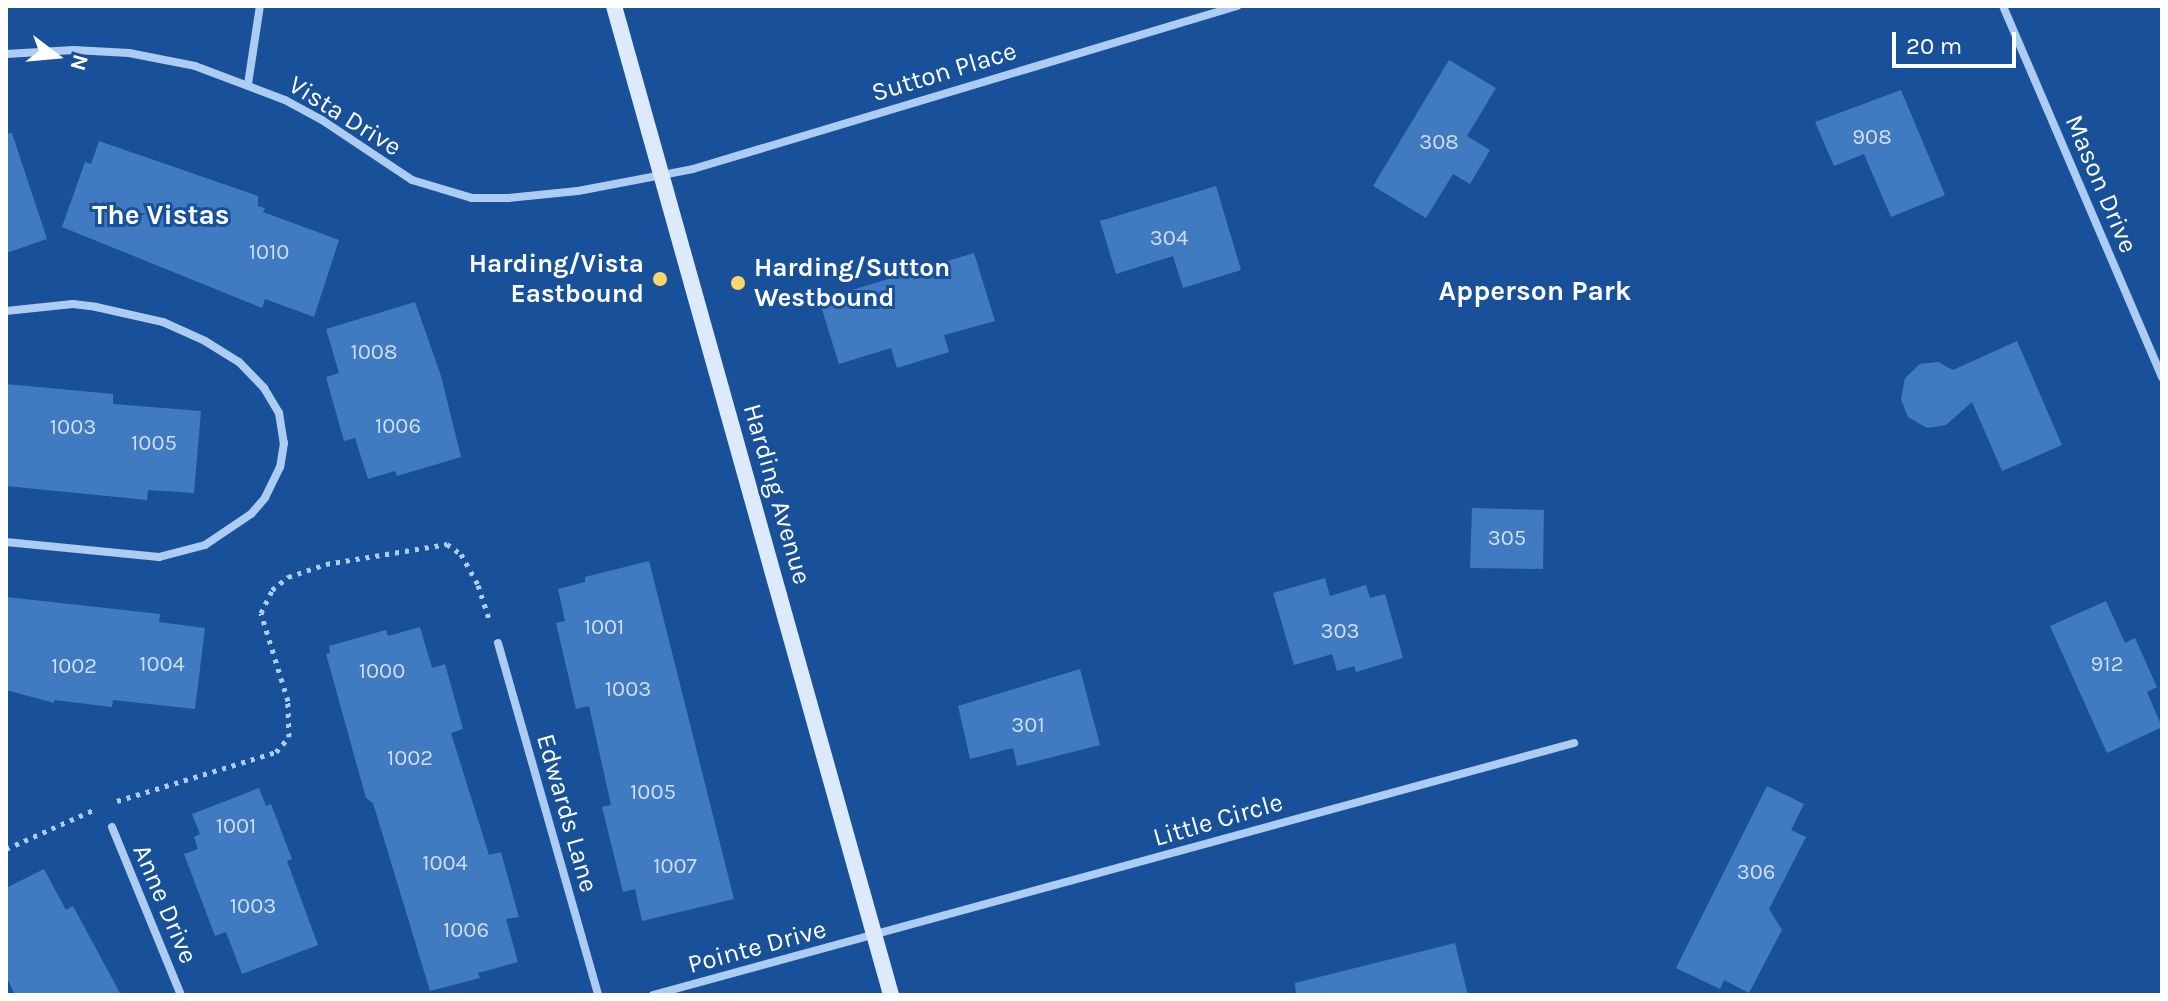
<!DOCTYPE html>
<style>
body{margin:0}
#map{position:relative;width:2168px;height:1001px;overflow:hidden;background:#18519a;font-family:Karla,sans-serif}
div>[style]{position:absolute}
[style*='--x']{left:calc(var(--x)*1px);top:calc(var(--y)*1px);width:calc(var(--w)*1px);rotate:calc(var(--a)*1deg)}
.building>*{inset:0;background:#407ac1}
.path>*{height:5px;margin-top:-2.5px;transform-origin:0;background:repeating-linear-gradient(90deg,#adccf2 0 4px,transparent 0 10px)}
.street>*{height:8px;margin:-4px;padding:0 4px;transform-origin:4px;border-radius:4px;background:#adccf2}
.secondary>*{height:16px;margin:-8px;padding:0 8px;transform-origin:8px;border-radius:8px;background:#dceafc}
.dots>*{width:22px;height:22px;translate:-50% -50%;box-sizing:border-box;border:4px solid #18519a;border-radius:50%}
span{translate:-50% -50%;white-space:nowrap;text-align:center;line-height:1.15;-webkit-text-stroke:6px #18519a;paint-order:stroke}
.number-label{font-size:22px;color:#cfdef0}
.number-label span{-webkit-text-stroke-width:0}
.street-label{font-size:26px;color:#fff}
.poi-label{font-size:26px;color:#fff;font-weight:700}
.right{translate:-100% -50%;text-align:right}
.left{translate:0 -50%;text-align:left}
.neighbourhood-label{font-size:28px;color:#fff;font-weight:700}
.frame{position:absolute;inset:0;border:8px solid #fff;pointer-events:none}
.north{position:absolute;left:16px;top:16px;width:80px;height:80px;-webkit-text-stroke:6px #18519a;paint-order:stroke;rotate:106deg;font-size:22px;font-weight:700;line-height:32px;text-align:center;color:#fff}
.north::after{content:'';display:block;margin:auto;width:28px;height:36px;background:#fff;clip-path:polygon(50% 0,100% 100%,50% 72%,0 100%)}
.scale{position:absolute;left:1892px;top:32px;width:124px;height:36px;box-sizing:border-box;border:4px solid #fff;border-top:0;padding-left:10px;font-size:24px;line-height:28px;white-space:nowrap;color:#fff;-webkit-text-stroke:6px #18519a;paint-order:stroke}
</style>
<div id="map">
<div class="building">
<i style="clip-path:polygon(1449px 60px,1496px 88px,1467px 136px,1490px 150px,1470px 184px,1453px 174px,1426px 218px,1373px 186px)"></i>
<i style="clip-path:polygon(1901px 90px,1945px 195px,1891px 217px,1864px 154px,1834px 166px,1815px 122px)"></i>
<i style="clip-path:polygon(12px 133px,47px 239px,6px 253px,6px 134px)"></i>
<i style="clip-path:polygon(99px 141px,258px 196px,258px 206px,265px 208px,263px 212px,339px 240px,314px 317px,265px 299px,262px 308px,62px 227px,85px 162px,91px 164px)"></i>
<i style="clip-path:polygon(1216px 186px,1241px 270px,1183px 288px,1173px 256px,1116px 274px,1100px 221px)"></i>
<i style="clip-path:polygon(974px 253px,995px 321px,944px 335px,949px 352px,897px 368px,891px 348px,839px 364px,819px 300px)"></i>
<i style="clip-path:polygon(415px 302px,441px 376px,461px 457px,397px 476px,395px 471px,368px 479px,355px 438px,344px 441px,326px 377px,339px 373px,326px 329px)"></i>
<i style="clip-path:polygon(2017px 341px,2062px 445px,2002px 471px,1972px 402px,1946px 425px,1927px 428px,1908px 417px,1901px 399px,1905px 378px,1920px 364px,1938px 362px,1953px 370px)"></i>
<i style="clip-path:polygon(6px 384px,113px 394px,113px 404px,201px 411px,194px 493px,148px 490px,147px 500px,6px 486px)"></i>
<i style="clip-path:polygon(1472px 508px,1544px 510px,1543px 569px,1470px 568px)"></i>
<i style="clip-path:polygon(649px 561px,734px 899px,642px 921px,635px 889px,623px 892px,602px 807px,611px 805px,589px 706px,576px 709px,556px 623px,565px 621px,558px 589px,585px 582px,585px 577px)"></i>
<i style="clip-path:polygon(1325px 578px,1330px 596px,1366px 585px,1370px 598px,1385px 594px,1403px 658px,1356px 672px,1354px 666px,1337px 671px,1332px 654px,1294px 665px,1273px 593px)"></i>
<i style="clip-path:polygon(6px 597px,160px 614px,159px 622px,205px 628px,195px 709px,113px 700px,112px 707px,54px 700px,54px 703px,6px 690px)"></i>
<i style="clip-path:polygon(2106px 601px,2125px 643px,2135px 638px,2157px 687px,2147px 692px,2162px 727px,2107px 753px,2050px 626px)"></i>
<i style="clip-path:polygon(420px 627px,432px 668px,445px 664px,463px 729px,451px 733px,489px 855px,501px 852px,519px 917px,506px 919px,518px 962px,478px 973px,480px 978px,430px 991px,373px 803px,366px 798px,326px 654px,330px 653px,329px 646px,386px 630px,388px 636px)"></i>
<i style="clip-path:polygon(1080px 669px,1100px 745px,1017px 766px,1013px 748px,970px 759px,958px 706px)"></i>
<i style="clip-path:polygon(1767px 786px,1804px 804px,1791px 830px,1806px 837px,1769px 909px,1782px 930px,1749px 993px,1724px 980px,1720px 989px,1676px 968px)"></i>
<i style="clip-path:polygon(259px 788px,266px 806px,271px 804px,292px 859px,287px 861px,318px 945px,242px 974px,226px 932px,215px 936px,184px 854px,198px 849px,194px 837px,200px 834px,192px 814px)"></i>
<i style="clip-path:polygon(44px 869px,66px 910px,73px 906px,121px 995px,15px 995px,6px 976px,6px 888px)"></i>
<i style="clip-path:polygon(1455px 943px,1468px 995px,1296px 995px,1295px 983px)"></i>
</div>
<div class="path">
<i style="--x:117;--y:801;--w:166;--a:-17.1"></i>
<i style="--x:276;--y:752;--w:20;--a:-49"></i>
<i style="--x:289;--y:737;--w:36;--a:-92"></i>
<i style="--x:288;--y:701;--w:92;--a:-107.1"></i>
<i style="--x:261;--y:613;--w:25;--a:-64"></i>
<i style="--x:272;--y:590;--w:21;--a:-39"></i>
<i style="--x:288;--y:577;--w:40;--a:-18.9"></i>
<i style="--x:326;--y:564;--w:123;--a:-9.4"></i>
<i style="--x:447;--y:544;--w:17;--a:36"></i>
<i style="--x:461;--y:554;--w:35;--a:61"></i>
<i style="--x:478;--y:585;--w:38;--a:72"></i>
<i style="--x:6;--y:849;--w:95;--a:-24.1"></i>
</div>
<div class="street">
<i style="--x:2003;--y:6;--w:404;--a:66.8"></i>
<i style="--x:6;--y:54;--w:68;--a:-3.4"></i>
<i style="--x:74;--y:50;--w:55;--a:3.1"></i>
<i style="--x:129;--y:53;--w:67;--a:11.1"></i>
<i style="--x:195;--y:66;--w:96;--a:20.7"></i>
<i style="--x:285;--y:100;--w:42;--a:28.4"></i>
<i style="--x:322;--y:120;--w:108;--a:33.7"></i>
<i style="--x:412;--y:180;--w:63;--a:16.7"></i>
<i style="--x:472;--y:198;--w:36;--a:0"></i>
<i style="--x:508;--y:198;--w:70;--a:-5.7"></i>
<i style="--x:578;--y:191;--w:117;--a:-10.8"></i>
<i style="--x:693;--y:169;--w:568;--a:-16.68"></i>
<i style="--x:248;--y:84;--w:79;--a:-81.3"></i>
<i style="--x:6;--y:311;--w:67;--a:-6"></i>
<i style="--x:73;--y:304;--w:23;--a:7"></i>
<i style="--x:96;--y:307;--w:69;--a:12.6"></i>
<i style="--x:163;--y:322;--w:46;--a:24.3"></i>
<i style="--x:205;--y:341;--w:40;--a:32"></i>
<i style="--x:239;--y:362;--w:36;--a:46"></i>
<i style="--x:264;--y:388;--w:29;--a:59"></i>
<i style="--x:279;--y:413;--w:30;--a:81"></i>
<i style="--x:284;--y:443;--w:24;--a:99"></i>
<i style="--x:280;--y:467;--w:34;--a:116"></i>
<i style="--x:265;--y:498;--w:21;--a:131"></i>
<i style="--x:251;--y:514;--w:55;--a:146"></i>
<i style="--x:205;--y:545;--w:48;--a:165.4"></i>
<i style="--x:159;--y:557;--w:154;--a:-174.4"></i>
<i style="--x:498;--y:643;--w:366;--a:74.1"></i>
<i style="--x:112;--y:827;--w:182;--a:67.7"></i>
<i style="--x:653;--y:995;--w:955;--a:-15.3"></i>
</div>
<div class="secondary">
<i style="--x:614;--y:6;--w:1027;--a:74.35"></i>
</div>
<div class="dots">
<i style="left:660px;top:279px;background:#ffd56e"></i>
<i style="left:738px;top:283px;background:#ffd56e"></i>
</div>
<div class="number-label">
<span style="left:1872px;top:138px">908</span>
<span style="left:1439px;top:143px">308</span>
<span style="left:1169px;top:239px">304</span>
<span style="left:269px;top:253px">1010</span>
<span style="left:374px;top:353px">1008</span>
<span style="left:398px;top:427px">1006</span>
<span style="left:73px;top:428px">1003</span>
<span style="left:154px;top:444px">1005</span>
<span style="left:1507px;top:539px">305</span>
<span style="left:604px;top:628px">1001</span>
<span style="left:1340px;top:632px">303</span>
<span style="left:162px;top:665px">1004</span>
<span style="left:2107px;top:665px">912</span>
<span style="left:74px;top:667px">1002</span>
<span style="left:382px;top:672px">1000</span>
<span style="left:628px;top:690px">1003</span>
<span style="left:1028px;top:726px">301</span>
<span style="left:410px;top:759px">1002</span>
<span style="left:653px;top:793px">1005</span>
<span style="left:236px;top:827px">1001</span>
<span style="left:445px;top:864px">1004</span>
<span style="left:675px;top:867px">1007</span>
<span style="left:1756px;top:873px">306</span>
<span style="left:253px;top:907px">1003</span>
<span style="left:466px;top:931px">1006</span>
</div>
<div class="street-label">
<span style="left:944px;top:72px;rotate:-17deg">Sutton Place</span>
<span style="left:345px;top:116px;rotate:32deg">Vista Drive</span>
<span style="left:2101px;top:184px;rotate:67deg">Mason Drive</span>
<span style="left:777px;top:494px;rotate:74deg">Harding Avenue</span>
<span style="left:567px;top:813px;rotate:74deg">Edwards Lane</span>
<span style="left:1218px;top:820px;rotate:-16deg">Little Circle</span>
<span style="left:165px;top:904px;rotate:67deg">Anne Drive</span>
<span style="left:757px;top:947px;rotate:-15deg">Pointe Drive</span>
</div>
<div class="poi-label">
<span class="right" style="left:644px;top:279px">Harding/Vista<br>Eastbound</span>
<span class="left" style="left:754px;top:283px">Harding/Sutton<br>Westbound</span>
</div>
<div class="neighbourhood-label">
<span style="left:161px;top:215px">The Vistas</span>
<span style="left:1535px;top:291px">Apperson Park</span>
</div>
<div class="frame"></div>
<div class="north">N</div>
<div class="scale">20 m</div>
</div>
